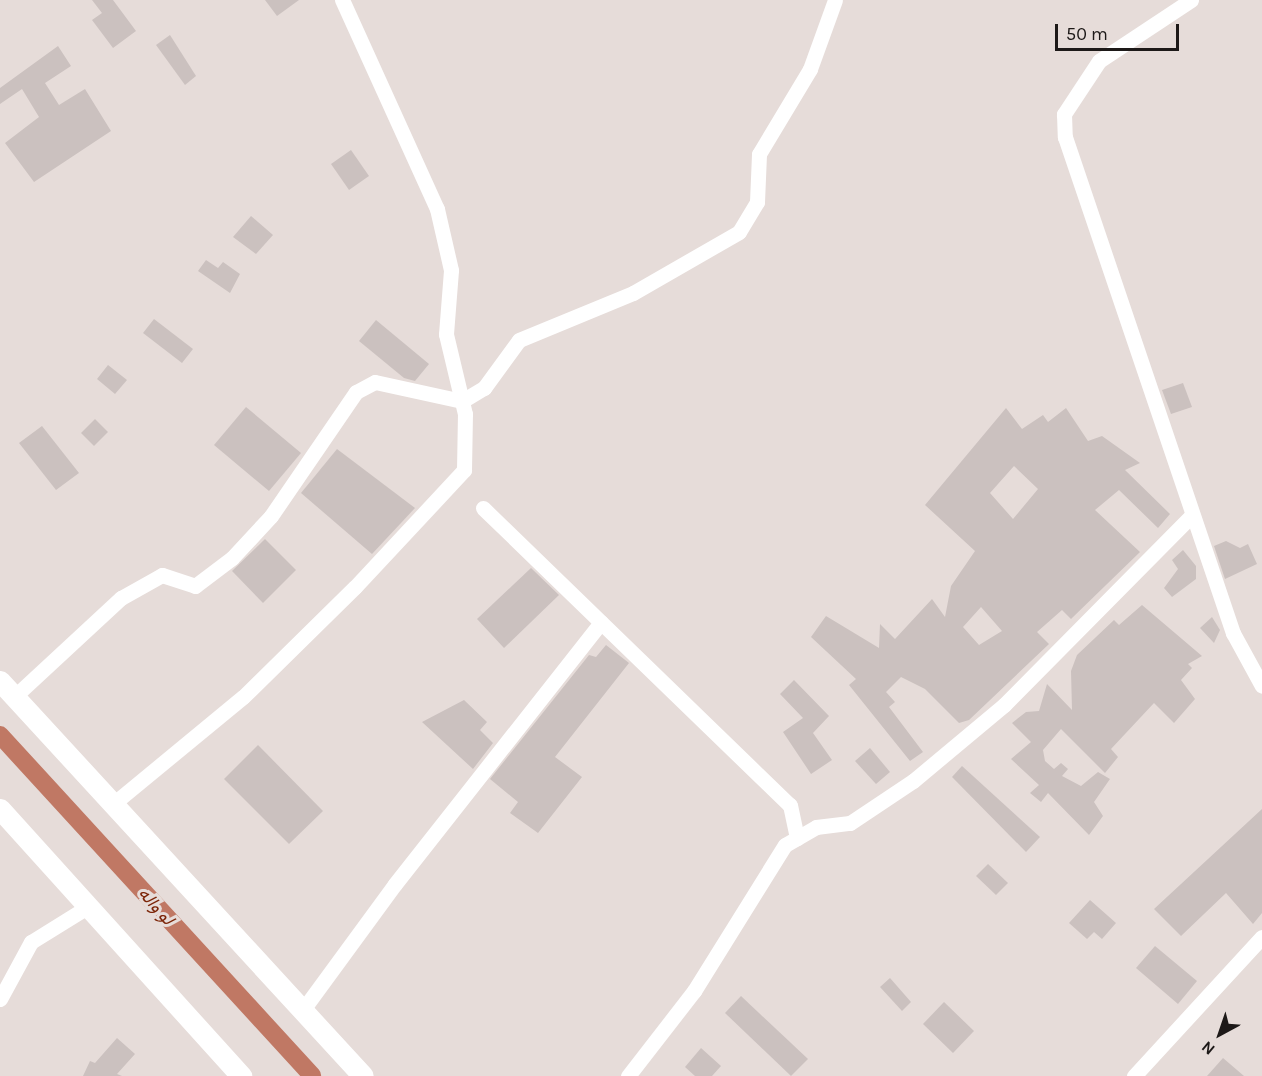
<!DOCTYPE html>
<meta charset="utf-8">
<style>
body{margin:0}
#map{position:relative;width:1262px;height:1076px;overflow:hidden;background:#e6dcd9;font-family:Karla,Vazirmatn,sans-serif}
div>[style]{position:absolute}
[style*='--x']{left:calc(var(--x)*1px);top:calc(var(--y)*1px);width:calc(var(--w)*1px);rotate:calc(var(--a)*1deg)}
.canal>*{height:18px;margin:-9px;padding:0 9px;transform-origin:9px;border-radius:9px;background:#c07864}
.building>*{inset:0;background:#cbc1bf}
.street>*{height:15px;margin:-7.5px;padding:0 7.5px;transform-origin:7.5px;border-radius:7.5px;background:#fff}
.secondary>*{height:21px;margin:-10.5px;padding:0 10.5px;transform-origin:10.5px;border-radius:10.5px;background:#fff}
span{translate:-50% -50%;white-space:nowrap;text-align:center;line-height:1.15;-webkit-text-stroke:6px #e6dcd9;paint-order:stroke}
.water-label{font-size:18px;color:#7c2508;font-style:italic}
.north{position:absolute;left:1190px;top:1004px;width:60px;height:60px;-webkit-text-stroke:4px #e6dcd9;paint-order:stroke;rotate:220deg;font-size:16px;font-weight:700;line-height:24px;text-align:center;color:#1d1918}
.north::after{content:'';display:block;margin:auto;width:21px;height:27px;background:#1d1918;clip-path:polygon(50% 0,100% 100%,50% 72%,0 100%)}
.scale{position:absolute;left:1055px;top:24px;width:124px;height:27px;box-sizing:border-box;border:3px solid #1d1918;border-top:0;padding-left:8px;font-size:18px;line-height:21px;white-space:nowrap;color:#1d1918;-webkit-text-stroke:4px #e6dcd9;paint-order:stroke}
</style>
<div id="map">
<div class="canal">
<i style="--x:0;--y:735;--w:462;--a:47.5"></i>
</div>
<div class="building">
<i style="clip-path:polygon(92px 0,113px 0,136px 31px,113px 48px,92px 20px,102px 13px)"></i>
<i style="clip-path:polygon(265px 0,299px 0,277px 16px)"></i>
<i style="clip-path:polygon(170px 35px,196px 76px,185px 85px,156px 45px)"></i>
<i style="clip-path:polygon(58px 46px,71px 66px,45px 83px,59px 105px,85px 89px,111px 131px,34px 182px,5px 143px,39px 117px,22px 89px,0 104px,0 88px)"></i>
<i style="clip-path:polygon(351px 150px,369px 176px,349px 190px,331px 164px)"></i>
<i style="clip-path:polygon(251px 216px,273px 235px,256px 254px,233px 237px)"></i>
<i style="clip-path:polygon(206px 260px,218px 268px,223px 262px,240px 274px,230px 293px,198px 271px)"></i>
<i style="clip-path:polygon(154px 319px,193px 349px,182px 363px,143px 333px)"></i>
<i style="clip-path:polygon(376px 320px,429px 364px,415px 381px,404px 378px,359px 341px)"></i>
<i style="clip-path:polygon(108px 365px,127px 380px,115px 394px,97px 379px)"></i>
<i style="clip-path:polygon(1183px 383px,1192px 407px,1171px 414px,1162px 390px)"></i>
<i style="clip-path:polygon(246px 407px,301px 453px,269px 491px,214px 445px)"></i>
<i style="clip-path:polygon(evenodd,1006px 408px,1022px 429px,1043px 415px,1048px 422px,1066px 408px,1088px 441px,1102px 436px,1140px 463px,1125px 470px,1170px 514px,1158px 528px,1119px 490px,1095px 510px,1140px 552px,1071px 619px,1062px 610px,1037px 632px,1049px 644px,969px 720px,959px 723px,925px 689px,901px 677px,886px 692px,895px 702px,889px 707px,923px 752px,910px 761px,849px 685px,856px 679px,811px 637px,826px 616px,879px 648px,880px 624px,895px 639px,932px 599px,945px 617px,951px 586px,975px 551px,925px 505px,1006px 408px,1014px 466px,1038px 489px,1013px 519px,990px 493px,1014px 466px,1006px 408px,981px 607px,1002px 631px,979px 645px,963px 627px,981px 607px)"></i>
<i style="clip-path:polygon(95px 419px,108px 432px,94px 446px,81px 433px)"></i>
<i style="clip-path:polygon(42px 426px,79px 473px,56px 490px,19px 443px)"></i>
<i style="clip-path:polygon(337px 449px,415px 508px,372px 554px,301px 493px)"></i>
<i style="clip-path:polygon(265px 539px,296px 570px,263px 603px,232px 571px)"></i>
<i style="clip-path:polygon(1226px 541px,1240px 548px,1248px 544px,1257px 564px,1225px 579px,1214px 546px)"></i>
<i style="clip-path:polygon(1183px 550px,1196px 566px,1196px 579px,1172px 597px,1164px 588px,1178px 569px,1172px 560px)"></i>
<i style="clip-path:polygon(531px 568px,559px 595px,504px 648px,477px 619px)"></i>
<i style="clip-path:polygon(1142px 605px,1202px 656px,1188px 664px,1192px 668px,1181px 680px,1195px 699px,1174px 723px,1154px 703px,1111px 749px,1118px 757px,1105px 773px,1061px 729px,1043px 750px,1045px 761px,1054px 769px,1061px 763px,1068px 769px,1062px 776px,1081px 786px,1098px 772px,1110px 779px,1094px 802px,1103px 816px,1089px 835px,1048px 793px,1041px 802px,1030px 793px,1039px 785px,1011px 759px,1031px 742px,1012px 723px,1026px 712px,1039px 711px,1047px 684px,1072px 710px,1071px 671px,1077px 655px,1114px 620px,1119px 625px)"></i>
<i style="clip-path:polygon(1212px 617px,1220px 630px,1214px 643px,1200px 628px)"></i>
<i style="clip-path:polygon(606px 645px,629px 663px,555px 757px,582px 777px,538px 833px,510px 813px,518px 802px,490px 779px,589px 655px,596px 657px)"></i>
<i style="clip-path:polygon(794px 680px,829px 716px,813px 733px,832px 760px,811px 774px,783px 732px,803px 718px,780px 694px)"></i>
<i style="clip-path:polygon(464px 700px,487px 722px,480px 730px,493px 743px,473px 769px,422px 722px)"></i>
<i style="clip-path:polygon(258px 745px,323px 811px,289px 844px,224px 779px)"></i>
<i style="clip-path:polygon(870px 748px,890px 772px,876px 784px,855px 761px)"></i>
<i style="clip-path:polygon(962px 766px,1040px 837px,1026px 852px,952px 777px)"></i>
<i style="clip-path:polygon(1262px 809px,1262px 913px,1253px 924px,1226px 893px,1181px 936px,1154px 909px)"></i>
<i style="clip-path:polygon(988px 864px,1008px 883px,996px 895px,976px 876px)"></i>
<i style="clip-path:polygon(1090px 900px,1116px 923px,1102px 939px,1094px 932px,1087px 939px,1069px 923px)"></i>
<i style="clip-path:polygon(1155px 946px,1197px 981px,1178px 1004px,1136px 968px)"></i>
<i style="clip-path:polygon(890px 978px,911px 1002px,902px 1011px,880px 987px)"></i>
<i style="clip-path:polygon(741px 996px,808px 1059px,791px 1076px,725px 1013px)"></i>
<i style="clip-path:polygon(944px 1002px,974px 1031px,953px 1053px,923px 1024px)"></i>
<i style="clip-path:polygon(117px 1038px,135px 1054px,117px 1074px,122px 1076px,83px 1076px,90px 1061px,95px 1063px)"></i>
<i style="clip-path:polygon(701px 1048px,721px 1066px,712px 1076px,695px 1076px,685px 1067px)"></i>
<i style="clip-path:polygon(1223px 1058px,1244px 1076px,1207px 1076px)"></i>
</div>
<div class="street">
<i style="--x:1191;--y:0;--w:110;--a:146.5"></i>
<i style="--x:1099;--y:61;--w:64;--a:123.4"></i>
<i style="--x:1064;--y:114;--w:23;--a:88"></i>
<i style="--x:1065;--y:137;--w:524;--a:71.29"></i>
<i style="--x:1233;--y:633;--w:60;--a:61.3"></i>
<i style="--x:483;--y:508;--w:427;--a:44.1"></i>
<i style="--x:790;--y:805;--w:34;--a:78"></i>
<i style="--x:14;--y:697;--w:146;--a:-42.8"></i>
<i style="--x:121;--y:598;--w:47;--a:-29.3"></i>
<i style="--x:162;--y:575;--w:35;--a:18"></i>
<i style="--x:195;--y:586;--w:46;--a:-37.1"></i>
<i style="--x:232;--y:558;--w:57;--a:-47.1"></i>
<i style="--x:271;--y:516;--w:150;--a:-55.6"></i>
<i style="--x:356;--y:392;--w:21;--a:-28"></i>
<i style="--x:375;--y:382;--w:89;--a:12.3"></i>
<i style="--x:462;--y:401;--w:26;--a:-31"></i>
<i style="--x:484;--y:388;--w:59;--a:-53.9"></i>
<i style="--x:519;--y:340;--w:123;--a:-22.4"></i>
<i style="--x:633;--y:293;--w:122;--a:-29.9"></i>
<i style="--x:739;--y:232;--w:35;--a:-59"></i>
<i style="--x:757;--y:202;--w:48;--a:-87.6"></i>
<i style="--x:759;--y:154;--w:99;--a:-59"></i>
<i style="--x:810;--y:69;--w:73;--a:-70.1"></i>
<i style="--x:113;--y:804;--w:168;--a:-39.5"></i>
<i style="--x:243;--y:697;--w:157;--a:-44.5"></i>
<i style="--x:355;--y:587;--w:160;--a:-47"></i>
<i style="--x:464;--y:470;--w:56;--a:-89"></i>
<i style="--x:465;--y:414;--w:82;--a:-103.4"></i>
<i style="--x:446;--y:334;--w:64;--a:-85.5"></i>
<i style="--x:451;--y:270;--w:63;--a:-102.9"></i>
<i style="--x:437;--y:209;--w:230;--a:-114.4"></i>
<i style="--x:0;--y:999;--w:65;--a:-61.5"></i>
<i style="--x:31;--y:942;--w:68;--a:-31.8"></i>
<i style="--x:302;--y:1011;--w:157;--a:-53.8"></i>
<i style="--x:395;--y:884;--w:333;--a:-51.8"></i>
<i style="--x:628;--y:1076;--w:108;--a:-52.2"></i>
<i style="--x:694;--y:991;--w:172;--a:-58.1"></i>
<i style="--x:785;--y:845;--w:36;--a:-30"></i>
<i style="--x:816;--y:827;--w:34;--a:-7"></i>
<i style="--x:850;--y:823;--w:76;--a:-33.7"></i>
<i style="--x:913;--y:781;--w:119;--a:-39.9"></i>
<i style="--x:1004;--y:705;--w:267;--a:-45.3"></i>
<i style="--x:1134;--y:1076;--w:189;--a:-47.4"></i>
</div>
<div class="secondary">
<i style="--x:0;--y:681;--w:536;--a:47.42"></i>
<i style="--x:0;--y:809;--w:360;--a:47.9"></i>
</div>
<div class="water-label">
<span style="left:156px;top:906px;rotate:48deg">لو واله</span>
</div>
<div class="north">N</div>
<div class="scale">50 m</div>
</div>
